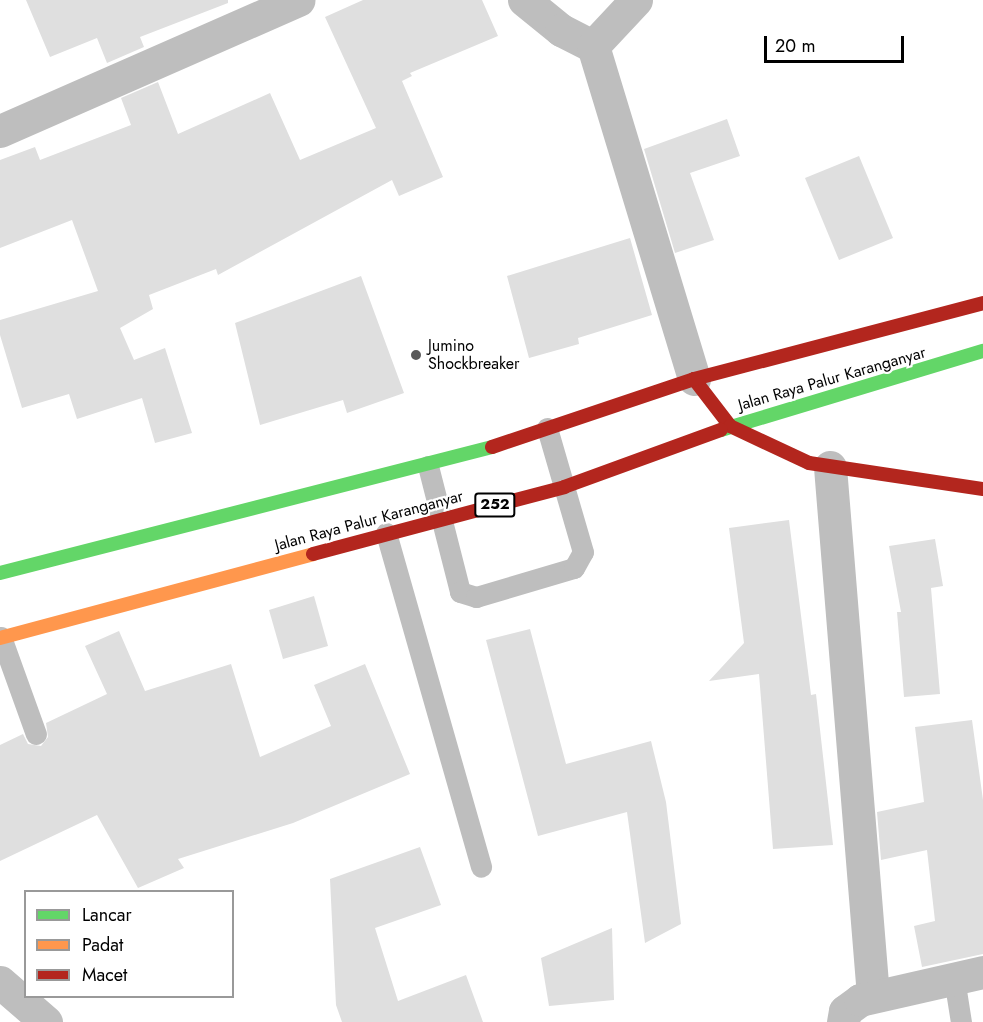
<!DOCTYPE html>
<style>
body{margin:0}
#map{position:relative;width:983px;height:1022px;overflow:hidden;background:#fff;font-family:Jost,sans-serif}
div>[style]{position:absolute}
[style*='--x']{left:calc(var(--x)*1px);top:calc(var(--y)*1px);width:calc(var(--w)*1px);rotate:calc(var(--a)*1deg)}
.building>*{inset:0;background:#dfdfdf}
.lane>*{height:21px;margin:-10.5px;padding:0 10.5px;transform-origin:10.5px;border-radius:10.5px;background:#bebebe}
.street>*{height:33px;margin:-16.5px;padding:0 16.5px;transform-origin:16.5px;border-radius:16.5px;background:#bebebe}
.fast>*{height:14px;margin:-7px;padding:0 7px;transform-origin:7px;border-radius:7px;background:#63d668}
.slow>*{height:14px;margin:-7px;padding:0 7px;transform-origin:7px;border-radius:7px;background:#ff974d}
.jam>*{height:14px;margin:-7px;padding:0 7px;transform-origin:7px;border-radius:7px;background:#b3261e}
.dots>*{width:16px;height:16px;translate:-50% -50%;box-sizing:border-box;border:3px solid #fff;border-radius:50%}
span{translate:-50% -50%;white-space:nowrap;text-align:center;line-height:1.15;-webkit-text-stroke:4.5px #fff;paint-order:stroke}
.shield-label span{padding:2px 4px;background:#fff;border:2px solid;border-radius:4px;-webkit-text-stroke-width:0}
.shield-label{font-size:15px;color:#000;font-weight:700}
.poi-label{font-size:16px;color:#000}
.left{translate:0 -50%;text-align:left}
.street-label{font-size:16px;color:#000}
.legend{position:absolute;left:24px;top:890px;width:210px;height:108px;box-sizing:border-box;background:#fff;border:2px solid #999;margin:0;padding:8px 10px;list-style:none;font-size:18px;color:#000}
.legend li{display:flex;align-items:center;gap:12px;height:30px}
.legend b{width:30px;border:2px solid #999}
.scale{position:absolute;left:764px;top:36px;width:140px;height:27px;box-sizing:border-box;border:3px solid #000;border-top:0;padding-left:8px;font-size:18px;line-height:21px;white-space:nowrap;color:#000;-webkit-text-stroke:4px #fff;paint-order:stroke}
</style>
<div id="map">
<div class="building">
<i style="clip-path:polygon(26px 0,228px 0,228px 3px,140px 37px,144px 47px,107px 63px,97px 38px,50px 57px)"></i>
<i style="clip-path:polygon(363px 0,482px 0,498px 36px,410px 73px,412px 76px,402px 81px,443px 177px,399px 196px,392px 180px,218px 275px,216px 269px,149px 295px,153px 309px,120px 328px,134px 360px,165px 348px,192px 433px,155px 443px,142px 398px,77px 419px,69px 394px,22px 408px,0 335px,0 320px,98px 291px,72px 220px,0 248px,0 160px,35px 147px,40px 160px,131px 125px,121px 98px,158px 82px,178px 134px,270px 93px,300px 160px,376px 128px,325px 17px)"></i>
<i style="clip-path:polygon(727px 119px,740px 156px,690px 173px,714px 240px,675px 253px,644px 149px)"></i>
<i style="clip-path:polygon(859px 156px,893px 238px,839px 260px,805px 178px)"></i>
<i style="clip-path:polygon(630px 238px,652px 315px,578px 338px,579px 344px,529px 358px,507px 276px)"></i>
<i style="clip-path:polygon(361px 276px,404px 393px,347px 413px,343px 400px,260px 425px,235px 323px)"></i>
<i style="clip-path:polygon(789px 520px,811px 695px,816px 694px,833px 845px,773px 849px,759px 674px,709px 681px,744px 643px,729px 528px)"></i>
<i style="clip-path:polygon(935px 539px,943px 586px,931px 588px,940px 694px,904px 697px,897px 612px,901px 612px,889px 546px)"></i>
<i style="clip-path:polygon(314px 596px,328px 646px,283px 659px,269px 610px)"></i>
<i style="clip-path:polygon(530px 629px,566px 764px,651px 741px,666px 802px,681px 924px,645px 943px,627px 812px,538px 836px,486px 640px)"></i>
<i style="clip-path:polygon(119px 631px,145px 691px,231px 664px,260px 757px,331px 726px,314px 685px,365px 664px,410px 774px,293px 823px,178px 859px,184px 868px,138px 888px,97px 815px,0 861px,0 745px,23px 734px,28px 744px,41px 746px,48px 737px,46px 723px,107px 694px,85px 646px)"></i>
<i style="clip-path:polygon(972px 720px,983px 800px,983px 954px,922px 967px,914px 926px,935px 921px,927px 850px,881px 860px,877px 812px,924px 802px,915px 727px)"></i>
<i style="clip-path:polygon(420px 847px,441px 905px,375px 928px,398px 1001px,466px 975px,483px 1022px,342px 1022px,336px 1005px,330px 879px)"></i>
<i style="clip-path:polygon(612px 928px,614px 1000px,549px 1006px,541px 958px)"></i>
</div>
<div class="lane">
<i style="--x:428;--y:466;--w:130;--a:75.7"></i>
<i style="--x:460;--y:592;--w:17;--a:17"></i>
<i style="--x:476;--y:597;--w:102;--a:-16.5"></i>
<i style="--x:574;--y:568;--w:18;--a:-61"></i>
<i style="--x:583;--y:552;--w:129;--a:-106.2"></i>
<i style="--x:386;--y:533;--w:347;--a:74.1"></i>
<i style="--x:1;--y:637;--w:103;--a:70.2"></i>
<i style="--x:954;--y:978;--w:45;--a:81"></i>
</div>
<div class="street">
<i style="--x:524;--y:0;--w:48;--a:39"></i>
<i style="--x:561;--y:30;--w:36;--a:27"></i>
<i style="--x:593;--y:46;--w:348;--a:73.1"></i>
<i style="--x:593;--y:46;--w:63;--a:-46.9"></i>
<i style="--x:0;--y:131;--w:326;--a:-23.7"></i>
<i style="--x:830;--y:467;--w:531;--a:85.35"></i>
<i style="--x:0;--y:982;--w:61;--a:41"></i>
<i style="--x:843;--y:1022;--w:11;--a:-80"></i>
<i style="--x:845;--y:1011;--w:19;--a:-36"></i>
<i style="--x:860;--y:1000;--w:126;--a:-12.8"></i>
</div>
<div class="fast">
<i style="--x:721;--y:430;--w:274;--a:-16.8"></i>
<i style="--x:0;--y:573;--w:508;--a:-14.36"></i>
</div>
<div class="slow">
<i style="--x:0;--y:638;--w:324;--a:-15"></i>
</div>
<div class="jam">
<i style="--x:694;--y:379;--w:59;--a:52.5"></i>
<i style="--x:730;--y:426;--w:87;--a:25.1"></i>
<i style="--x:809;--y:463;--w:176;--a:8.5"></i>
<i style="--x:492;--y:447;--w:213;--a:-18.6"></i>
<i style="--x:694;--y:379;--w:299;--a:-14.7"></i>
<i style="--x:313;--y:554;--w:260;--a:-14.9"></i>
<i style="--x:564;--y:487;--w:167;--a:-20"></i>
</div>
<div class="dots">
<i style="left:416px;top:355px;background:#595959"></i>
</div>
<div class="shield-label">
<span style="left:495px;top:505px">252</span>
</div>
<div class="poi-label">
<span class="left" style="left:428px;top:355px">Jumino<br>Shockbreaker</span>
</div>
<div class="street-label">
<span style="left:832px;top:379px;rotate:-16deg">Jalan Raya Palur Karanganyar</span>
<span style="left:369px;top:521px;rotate:-15deg">Jalan Raya Palur Karanganyar</span>
</div>
<ul class="legend">
<li><b style="height:8px;background:#63d668"></b>Lancar</li>
<li><b style="height:8px;background:#ff974d"></b>Padat</li>
<li><b style="height:8px;background:#b3261e"></b>Macet</li>
</ul>
<div class="scale">20 m</div>
</div>
